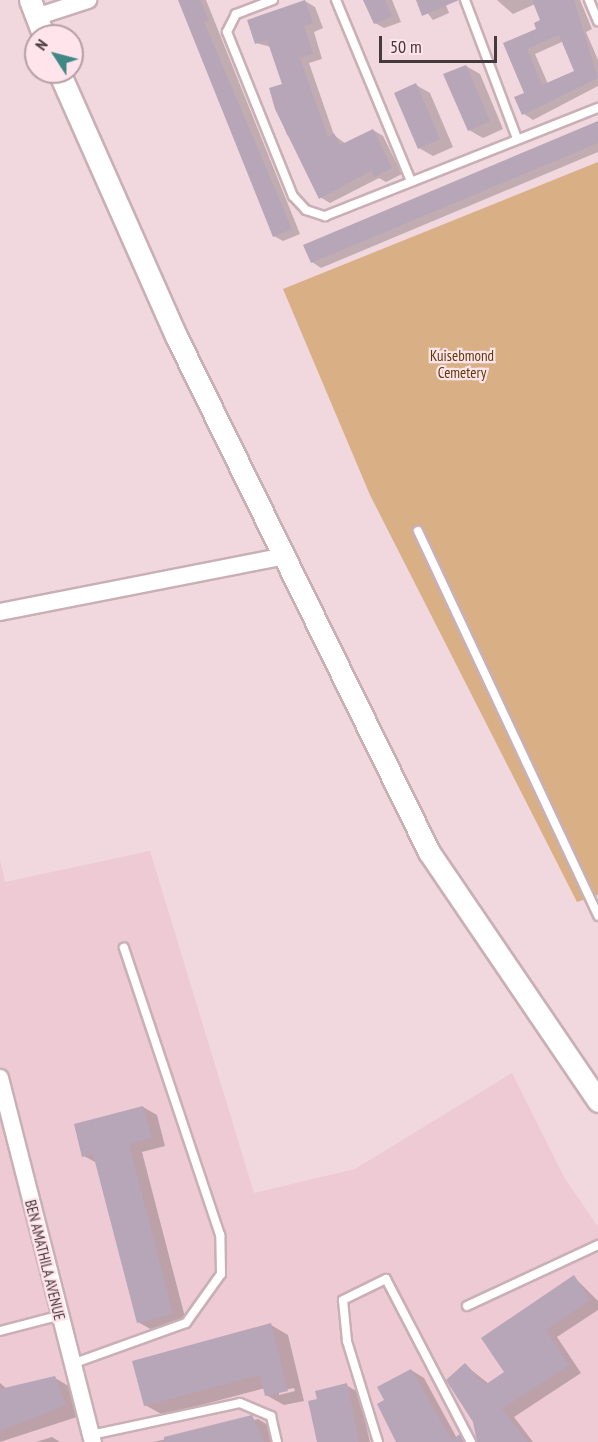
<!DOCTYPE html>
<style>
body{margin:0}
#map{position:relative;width:598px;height:1442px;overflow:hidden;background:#f1d7de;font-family:"PT Sans Narrow",sans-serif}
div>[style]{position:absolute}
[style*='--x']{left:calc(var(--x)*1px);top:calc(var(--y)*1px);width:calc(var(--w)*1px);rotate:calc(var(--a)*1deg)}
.built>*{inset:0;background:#edcad4}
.green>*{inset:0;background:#d9af86}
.shadow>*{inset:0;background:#0003}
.building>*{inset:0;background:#b7a6b7}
.roads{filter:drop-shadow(2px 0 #c9afb6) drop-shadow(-2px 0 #c9afb6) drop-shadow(0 2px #c9afb6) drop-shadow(0 -2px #c9afb6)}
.service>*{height:8px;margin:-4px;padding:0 4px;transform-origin:4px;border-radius:4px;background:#fff}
.minor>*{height:16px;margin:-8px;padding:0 8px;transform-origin:8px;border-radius:8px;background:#fff}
.tertiary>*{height:21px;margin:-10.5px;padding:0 10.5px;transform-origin:10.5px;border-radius:10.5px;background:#fff}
span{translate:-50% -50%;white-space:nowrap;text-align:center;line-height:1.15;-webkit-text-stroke:4.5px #ffe4eb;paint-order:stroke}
.park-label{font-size:15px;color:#603906}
.street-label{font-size:15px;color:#44393c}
.north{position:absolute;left:24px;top:24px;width:60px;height:60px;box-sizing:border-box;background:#ffe4eb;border:2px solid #b4a0a5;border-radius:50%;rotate:306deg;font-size:16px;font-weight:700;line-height:24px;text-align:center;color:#44393c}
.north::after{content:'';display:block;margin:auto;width:21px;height:27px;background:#408886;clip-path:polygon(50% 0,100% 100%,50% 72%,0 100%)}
.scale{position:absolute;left:379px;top:36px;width:118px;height:27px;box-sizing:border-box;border:3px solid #44393c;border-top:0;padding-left:8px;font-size:18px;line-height:21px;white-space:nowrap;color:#44393c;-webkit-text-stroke:4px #ffe4eb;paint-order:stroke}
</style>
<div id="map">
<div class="built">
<i style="clip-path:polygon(150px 851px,254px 1193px,355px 1169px,512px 1073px,564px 1177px,598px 1227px,598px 1442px,0 1442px,0 860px,5px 882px)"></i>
</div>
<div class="green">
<i style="clip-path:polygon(598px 162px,598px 895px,577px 902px,370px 495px,283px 289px)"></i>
</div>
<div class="shadow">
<i style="clip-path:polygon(180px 0,206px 0,300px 234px,283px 241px,274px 236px)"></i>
<i style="clip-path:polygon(365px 0,392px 0,401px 22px,384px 28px,375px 23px)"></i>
<i style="clip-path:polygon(417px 0,444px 0,449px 13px,433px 20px)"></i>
<i style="clip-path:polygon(evenodd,497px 0,580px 0,592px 29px,586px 32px,598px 60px,598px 86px,533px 120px,524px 114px,516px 98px,526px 94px,505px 44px,538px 30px,542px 21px,535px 4px,513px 14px,497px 0,564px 41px,576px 72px,548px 84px,535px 54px,564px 41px)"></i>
<i style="clip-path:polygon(305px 1px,315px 7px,323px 28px,314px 32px,322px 59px,309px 63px,334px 135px,346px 144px,373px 130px,383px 136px,402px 174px,386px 182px,379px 178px,330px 203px,320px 197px,295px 140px,287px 135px,270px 89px,283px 85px,271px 47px,256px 43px)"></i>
<i style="clip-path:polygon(466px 66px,480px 74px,503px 129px,483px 138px,469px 130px)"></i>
<i style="clip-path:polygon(416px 85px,430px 93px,453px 147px,433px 156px,419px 148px)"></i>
<i style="clip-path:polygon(598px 125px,598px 152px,321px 268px,312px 262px,305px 245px)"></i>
<i style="clip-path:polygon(143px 1107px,157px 1115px,165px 1146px,142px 1152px,186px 1321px,152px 1330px,138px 1322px,97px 1163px,84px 1156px)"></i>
<i style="clip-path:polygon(574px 1277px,598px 1301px,598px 1310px,557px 1337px,581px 1373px,514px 1417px,533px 1442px,478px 1442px,465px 1365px,489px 1384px,506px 1373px)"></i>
<i style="clip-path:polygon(evenodd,271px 1325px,288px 1335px,304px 1401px,284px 1405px,266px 1395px,265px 1388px,163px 1415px,145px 1405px,271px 1325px,294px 1388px,295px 1391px,279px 1395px,279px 1391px,294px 1388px)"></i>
<i style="clip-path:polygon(411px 1370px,424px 1378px,459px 1442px,397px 1442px,386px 1401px)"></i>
<i style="clip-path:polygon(55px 1378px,72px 1388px,83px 1415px,0 1442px,0 1383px,7px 1389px)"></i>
<i style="clip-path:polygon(346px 1385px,358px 1392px,370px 1442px,319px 1442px,319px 1400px)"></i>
<i style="clip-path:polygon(258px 1419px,276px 1430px,279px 1442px,153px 1442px)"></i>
<i style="clip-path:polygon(52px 1437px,60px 1442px,36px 1442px)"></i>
</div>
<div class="building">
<i style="clip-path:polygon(178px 0,200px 0,209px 21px,204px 22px,292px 229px,273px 237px)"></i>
<i style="clip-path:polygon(305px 0,313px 23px,304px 26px,313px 54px,300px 58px,328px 137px,334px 133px,340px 145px,373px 129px,392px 168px,374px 177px,371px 171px,319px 199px,275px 109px,269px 88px,282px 84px,267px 40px,255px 44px,247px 20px)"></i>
<i style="clip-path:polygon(363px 0,385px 0,392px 16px,374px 24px)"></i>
<i style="clip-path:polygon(416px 0,459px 0,422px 16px)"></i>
<i style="clip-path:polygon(evenodd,532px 0,574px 0,598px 78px,522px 115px,514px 97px,524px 93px,503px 43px,536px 29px,534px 23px,540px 20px,532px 0,559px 35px,574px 71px,542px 85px,527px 49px,559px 35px)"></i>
<i style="clip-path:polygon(466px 65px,490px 121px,468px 131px,443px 74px)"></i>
<i style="clip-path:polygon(416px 83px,440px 139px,418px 149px,394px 93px)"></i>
<i style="clip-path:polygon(598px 121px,598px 143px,311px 263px,303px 245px)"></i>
<i style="clip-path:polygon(143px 1106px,152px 1138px,129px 1144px,173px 1314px,137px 1323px,93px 1154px,82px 1157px,74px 1124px)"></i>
<i style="clip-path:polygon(574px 1275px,590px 1300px,546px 1330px,569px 1365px,502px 1409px,528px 1442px,477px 1442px,473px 1422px,446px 1380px,465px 1363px,485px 1385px,504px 1372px,481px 1338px)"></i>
<i style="clip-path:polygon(271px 1323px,288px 1391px,265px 1396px,260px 1375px,144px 1406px,132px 1361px)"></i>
<i style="clip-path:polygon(411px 1369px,452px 1440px,460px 1434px,464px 1442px,396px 1442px,377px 1404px,384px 1400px,377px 1387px)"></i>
<i style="clip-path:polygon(55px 1376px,66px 1405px,0 1431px,0 1389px)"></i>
<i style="clip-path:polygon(347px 1383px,359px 1442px,317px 1442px,308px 1401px,317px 1399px,315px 1391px)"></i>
<i style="clip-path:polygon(252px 1415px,264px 1442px,164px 1442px,164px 1437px)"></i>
</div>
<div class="roads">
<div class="service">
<i style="--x:273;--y:0;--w:40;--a:159"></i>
<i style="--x:236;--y:14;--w:20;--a:117"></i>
<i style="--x:227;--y:32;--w:177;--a:68.1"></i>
<i style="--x:293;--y:196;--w:19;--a:47"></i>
<i style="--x:306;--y:210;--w:20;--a:18"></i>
<i style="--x:325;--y:216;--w:294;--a:-21.6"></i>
<i style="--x:336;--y:0;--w:194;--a:67.5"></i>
<i style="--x:465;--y:0;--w:147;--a:69.4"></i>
<i style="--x:589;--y:0;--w:23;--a:67"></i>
<i style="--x:418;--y:531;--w:425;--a:64.9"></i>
<i style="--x:467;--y:1306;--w:145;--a:-25"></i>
<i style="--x:0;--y:1331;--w:60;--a:-14.5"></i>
<i style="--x:72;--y:1364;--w:121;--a:-19.8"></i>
<i style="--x:186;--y:1323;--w:60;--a:-54.5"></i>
<i style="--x:221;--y:1274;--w:39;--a:-91"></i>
<i style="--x:220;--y:1235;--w:303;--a:-108.5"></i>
<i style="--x:91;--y:1435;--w:152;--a:-12.1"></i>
<i style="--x:240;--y:1403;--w:34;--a:23"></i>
<i style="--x:271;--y:1416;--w:27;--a:77"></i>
<i style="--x:378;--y:1442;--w:106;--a:-107.1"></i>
<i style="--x:347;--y:1341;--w:41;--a:-95.6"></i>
<i style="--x:343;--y:1300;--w:48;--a:-26"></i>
<i style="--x:386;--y:1279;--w:184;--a:62.5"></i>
</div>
<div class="minor">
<i style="--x:36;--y:17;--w:55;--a:-18.1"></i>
<i style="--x:0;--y:612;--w:290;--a:-11.1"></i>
<i style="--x:0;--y:1078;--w:376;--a:75.7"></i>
</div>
<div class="tertiary">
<i style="--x:30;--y:0;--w:39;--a:69"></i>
<i style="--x:59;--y:72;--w:289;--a:66.1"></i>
<i style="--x:176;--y:336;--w:575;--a:63.88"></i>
<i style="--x:429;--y:852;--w:301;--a:55.8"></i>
</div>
</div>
<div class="park-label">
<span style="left:462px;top:364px">Kuisebmond<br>Cemetery</span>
</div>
<div class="street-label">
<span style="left:45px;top:1260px;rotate:76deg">BEN AMATHILA AVENUE</span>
</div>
<div class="north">N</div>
<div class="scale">50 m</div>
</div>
